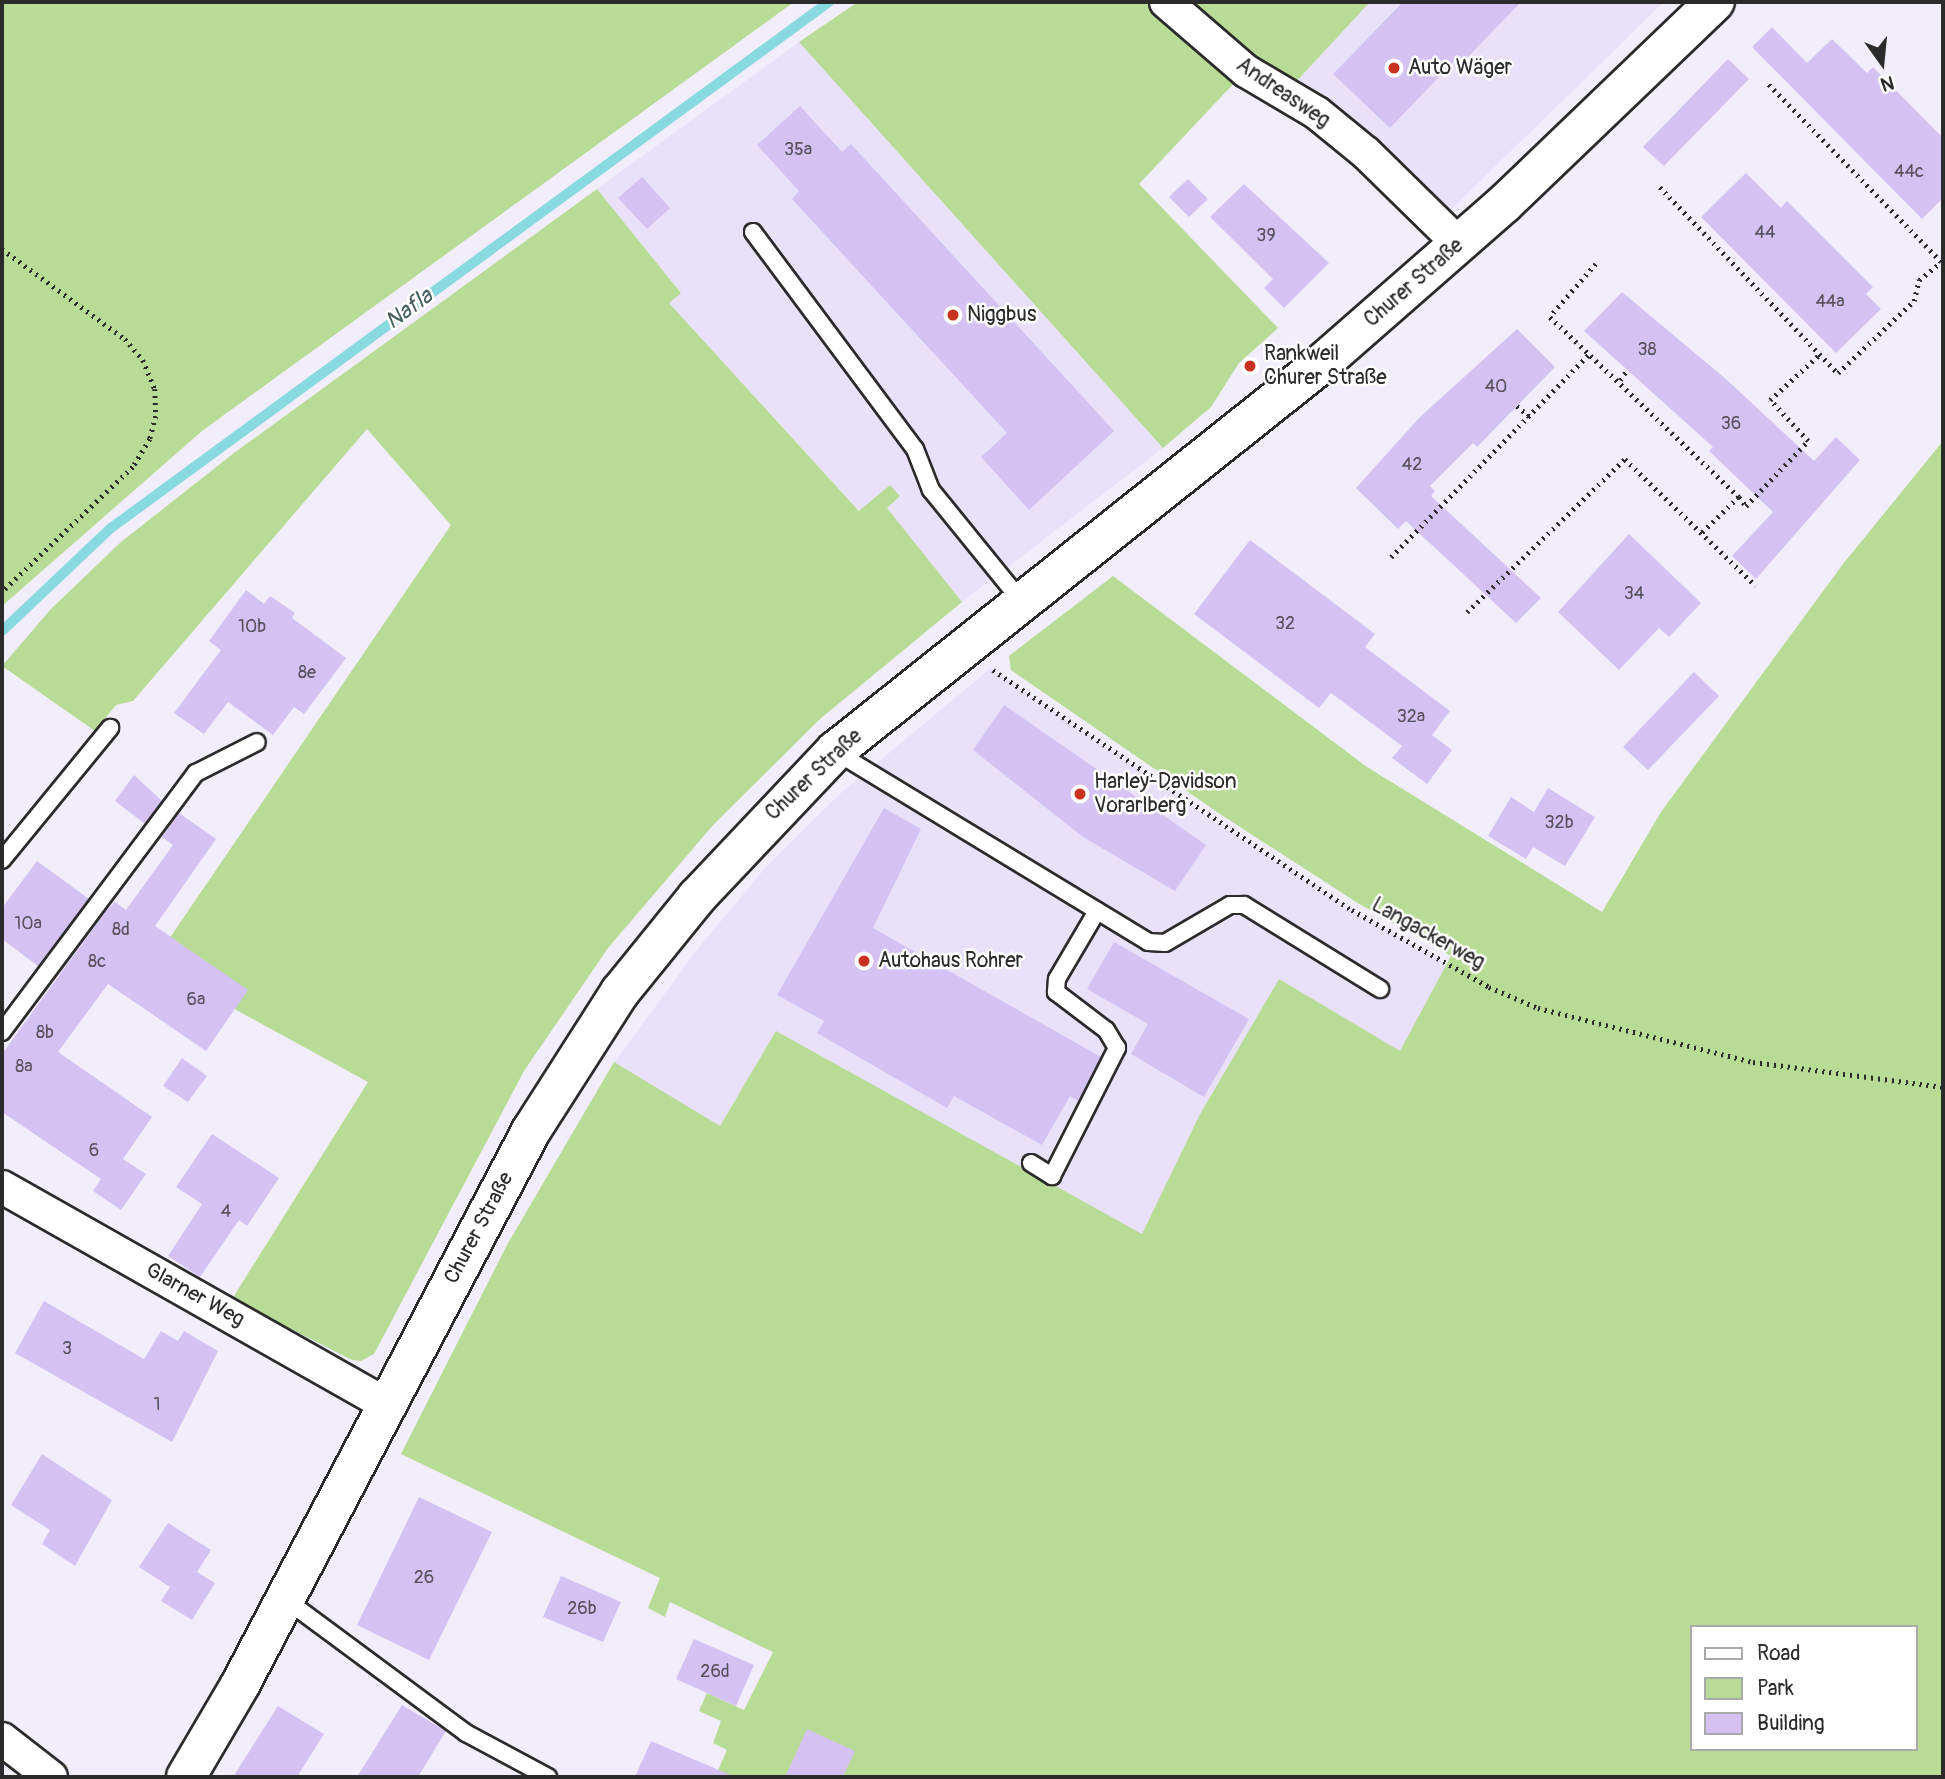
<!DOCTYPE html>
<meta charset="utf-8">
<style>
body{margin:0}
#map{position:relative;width:1945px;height:1779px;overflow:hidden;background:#f2edfb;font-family:Pangolin,sans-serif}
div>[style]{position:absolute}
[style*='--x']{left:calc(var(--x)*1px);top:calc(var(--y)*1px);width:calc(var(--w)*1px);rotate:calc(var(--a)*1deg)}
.built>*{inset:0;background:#e9e0f9}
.green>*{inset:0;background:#b8db95}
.stream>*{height:10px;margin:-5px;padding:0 5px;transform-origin:5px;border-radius:5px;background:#88dae0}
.building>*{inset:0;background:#d5c2f3}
.path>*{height:4.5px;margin-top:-2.25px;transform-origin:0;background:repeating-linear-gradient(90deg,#2b2b2b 0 2px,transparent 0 7px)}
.roads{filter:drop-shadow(2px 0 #2b2b2b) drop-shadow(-2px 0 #2b2b2b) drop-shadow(0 2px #2b2b2b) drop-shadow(0 -2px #2b2b2b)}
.lane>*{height:16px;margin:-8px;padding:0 8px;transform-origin:8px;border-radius:8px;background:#fff}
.street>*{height:32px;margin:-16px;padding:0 16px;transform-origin:16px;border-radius:16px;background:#fff}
.secondary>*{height:38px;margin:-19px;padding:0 19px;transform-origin:19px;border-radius:19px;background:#fff}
.dots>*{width:19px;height:19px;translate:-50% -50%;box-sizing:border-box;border:4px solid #fff;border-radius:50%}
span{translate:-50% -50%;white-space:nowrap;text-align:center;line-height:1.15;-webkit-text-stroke:5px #fff;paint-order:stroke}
.number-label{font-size:18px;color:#56515d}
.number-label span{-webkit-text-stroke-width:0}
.poi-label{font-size:21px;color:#2b2b2b}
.left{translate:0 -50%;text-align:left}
.street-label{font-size:21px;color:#2b2b2b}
.water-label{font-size:23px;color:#476061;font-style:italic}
.frame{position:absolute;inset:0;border:4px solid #2b2b2b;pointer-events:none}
.legend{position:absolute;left:1690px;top:1625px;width:228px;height:126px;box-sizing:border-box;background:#fff;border:2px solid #aaa;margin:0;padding:9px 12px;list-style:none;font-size:21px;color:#2b2b2b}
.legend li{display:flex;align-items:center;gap:14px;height:35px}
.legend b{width:35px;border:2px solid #aaa}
.north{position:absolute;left:1847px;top:28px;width:70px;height:70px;-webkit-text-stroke:5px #fff;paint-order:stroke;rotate:165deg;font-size:19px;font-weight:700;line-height:28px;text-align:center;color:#2b2b2b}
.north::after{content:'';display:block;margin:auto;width:24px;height:32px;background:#2b2b2b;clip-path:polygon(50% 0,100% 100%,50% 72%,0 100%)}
</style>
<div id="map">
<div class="built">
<i style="clip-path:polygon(1370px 2px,1664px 2px,1438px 222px,1285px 94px)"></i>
<i style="clip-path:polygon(799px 42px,1163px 448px,962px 602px,887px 508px,900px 495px,890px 485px,860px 511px,668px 302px,681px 292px,597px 189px)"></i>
<i style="clip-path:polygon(991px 668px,1215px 822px,1352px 910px,1447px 964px,1400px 1052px,1279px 979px,1199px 1116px,1142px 1235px,776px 1031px,720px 1126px,614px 1063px,696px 951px,766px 867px,841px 793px)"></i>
</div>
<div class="green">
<i style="clip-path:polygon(2px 2px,794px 2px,202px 431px,2px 606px)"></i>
<i style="clip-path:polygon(858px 2px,1145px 2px,1237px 80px,1139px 184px,1278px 328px,1239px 363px,1211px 407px,1163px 448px,799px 42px)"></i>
<i style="clip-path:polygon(1184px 2px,1370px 2px,1294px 84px,1252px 58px)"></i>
<i style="clip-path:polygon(597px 189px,681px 293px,669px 303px,859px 511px,890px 485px,900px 496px,887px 508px,962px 602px,820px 719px,714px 824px,608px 948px,524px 1071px,374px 1354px,361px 1361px,352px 1360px,232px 1299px,368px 1082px,152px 964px,451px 525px,367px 429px,133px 701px,116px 705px,95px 731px,2px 666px,51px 609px,121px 542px,234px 453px)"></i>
<i style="clip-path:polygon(evenodd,1943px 441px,1943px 1777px,715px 1777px,727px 1750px,713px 1743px,721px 1721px,699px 1711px,707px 1693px,744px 1710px,773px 1652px,670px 1602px,665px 1617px,648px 1608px,660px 1578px,401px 1454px,507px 1245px,614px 1062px,720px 1126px,776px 1031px,1142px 1234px,1199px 1116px,1279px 979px,1400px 1051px,1451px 956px,1356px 902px,1220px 814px,1011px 670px,1009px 656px,1113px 576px,1367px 767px,1602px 912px,1661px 812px,1843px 564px,1943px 441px,1691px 1627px,1915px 1627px,1915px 1749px,1691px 1749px,1691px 1627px)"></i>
</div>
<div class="stream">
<i style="--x:2;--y:631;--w:150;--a:-43.4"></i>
<i style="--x:111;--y:528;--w:890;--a:-36.23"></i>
</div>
<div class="building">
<i style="clip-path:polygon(1403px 2px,1521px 2px,1464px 61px,1459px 56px,1390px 128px,1333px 74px)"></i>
<i style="clip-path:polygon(1772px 27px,1807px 63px,1832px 39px,1867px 73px,1873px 67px,1943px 138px,1943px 198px,1922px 219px,1752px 47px)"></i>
<i style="clip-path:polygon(1728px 59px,1749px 79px,1664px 166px,1643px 147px)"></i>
<i style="clip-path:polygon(800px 106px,842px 152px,851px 144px,1114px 431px,1029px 510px,981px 457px,1007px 433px,792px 199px,799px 191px,757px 145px)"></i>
<i style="clip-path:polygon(1746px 173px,1781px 208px,1787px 201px,1873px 287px,1866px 294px,1881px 309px,1836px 353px,1701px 217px)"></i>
<i style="clip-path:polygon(642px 177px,670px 208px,647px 229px,618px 198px)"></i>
<i style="clip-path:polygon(1188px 179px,1208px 199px,1189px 217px,1169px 197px)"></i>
<i style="clip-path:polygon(1244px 184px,1329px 263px,1284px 308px,1264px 288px,1273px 279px,1210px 217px)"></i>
<i style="clip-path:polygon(1622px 292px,1727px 380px,1814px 461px,1836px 437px,1860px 460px,1756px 579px,1732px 556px,1773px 512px,1709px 451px,1713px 447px,1584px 331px)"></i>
<i style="clip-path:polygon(1517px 329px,1555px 367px,1477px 447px,1473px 443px,1430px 486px,1435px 491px,1431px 496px,1541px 598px,1516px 623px,1406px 521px,1398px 529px,1356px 488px,1419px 418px)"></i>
<i style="clip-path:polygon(1629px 534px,1701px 603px,1669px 637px,1659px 628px,1619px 670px,1558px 612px)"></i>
<i style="clip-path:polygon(1250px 540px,1375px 634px,1365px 647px,1450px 711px,1432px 735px,1452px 750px,1427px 784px,1392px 758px,1402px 746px,1331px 693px,1319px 708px,1194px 614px)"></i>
<i style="clip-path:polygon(246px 590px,264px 604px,270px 596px,295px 613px,292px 618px,346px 658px,304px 714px,294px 707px,273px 735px,228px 702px,204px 734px,174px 713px,221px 650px,209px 641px)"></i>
<i style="clip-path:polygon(1694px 672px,1719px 696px,1648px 770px,1623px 747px)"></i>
<i style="clip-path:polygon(1004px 705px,1206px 845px,1175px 891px,1083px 837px,973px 750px)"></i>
<i style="clip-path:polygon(134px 775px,162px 801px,145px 824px,115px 801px)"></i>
<i style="clip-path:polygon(1548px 788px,1595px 817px,1565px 866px,1533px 847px,1526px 859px,1488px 836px,1511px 797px,1534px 812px)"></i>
<i style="clip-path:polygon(884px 808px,921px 829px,873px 928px,1101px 1057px,1078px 1101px,1070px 1096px,1042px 1145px,954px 1096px,947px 1108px,817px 1033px,824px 1021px,777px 995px)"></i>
<i style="clip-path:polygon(179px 813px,216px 839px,155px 926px,248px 990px,206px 1051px,108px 984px,58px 1052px,152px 1117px,123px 1159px,146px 1174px,121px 1210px,93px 1191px,101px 1179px,2px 1112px,2px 1054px,106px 911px,115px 902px,126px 910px,173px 845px,162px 837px)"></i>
<i style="clip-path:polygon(37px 861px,89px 899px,38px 966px,2px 939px,2px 908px)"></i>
<i style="clip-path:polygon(1114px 942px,1249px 1019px,1204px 1097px,1131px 1054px,1148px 1024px,1087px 989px)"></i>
<i style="clip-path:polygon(182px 1058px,207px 1076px,188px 1102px,163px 1086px)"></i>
<i style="clip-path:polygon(212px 1134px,279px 1178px,247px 1226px,239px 1220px,200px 1277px,168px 1256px,202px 1204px,176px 1187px)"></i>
<i style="clip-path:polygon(44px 1301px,144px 1359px,161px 1331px,178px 1341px,184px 1331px,218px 1351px,172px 1442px,15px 1353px)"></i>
<i style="clip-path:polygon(42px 1454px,112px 1500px,75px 1566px,42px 1544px,50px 1530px,11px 1505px)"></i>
<i style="clip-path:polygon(419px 1497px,492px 1532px,429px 1660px,357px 1625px)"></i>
<i style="clip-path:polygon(168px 1523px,211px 1550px,197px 1572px,215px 1583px,192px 1620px,161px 1601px,170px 1587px,139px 1567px)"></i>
<i style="clip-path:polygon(561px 1576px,621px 1602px,603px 1642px,543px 1617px)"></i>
<i style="clip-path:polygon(694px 1639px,754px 1665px,736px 1706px,676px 1679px)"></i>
<i style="clip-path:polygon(402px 1705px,446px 1731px,418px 1777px,357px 1777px)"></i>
<i style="clip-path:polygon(278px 1706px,324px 1734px,297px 1777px,233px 1777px)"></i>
<i style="clip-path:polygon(807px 1729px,855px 1751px,843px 1777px,785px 1777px)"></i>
<i style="clip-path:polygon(651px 1741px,735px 1777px,635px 1777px)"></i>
</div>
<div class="path">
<i style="--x:1660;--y:187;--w:257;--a:46.3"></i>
<i style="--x:1838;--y:373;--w:105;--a:-43.5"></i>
<i style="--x:1914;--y:301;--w:22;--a:-77"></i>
<i style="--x:1919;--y:280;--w:28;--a:-39"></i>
<i style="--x:1941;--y:262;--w:251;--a:-134.2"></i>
<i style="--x:2;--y:249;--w:152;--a:36.2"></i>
<i style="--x:125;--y:339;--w:28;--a:49"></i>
<i style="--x:143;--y:360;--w:31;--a:68"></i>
<i style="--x:155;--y:389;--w:27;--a:88"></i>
<i style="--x:156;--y:416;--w:24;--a:105"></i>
<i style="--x:150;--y:439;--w:33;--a:121"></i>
<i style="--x:133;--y:467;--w:181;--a:136.3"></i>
<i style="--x:1596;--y:264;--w:70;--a:131"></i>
<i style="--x:1550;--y:317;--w:261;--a:43.6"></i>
<i style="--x:1739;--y:497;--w:52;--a:135.8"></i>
<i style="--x:1620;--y:380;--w:11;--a:-56"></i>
<i style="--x:1517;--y:406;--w:16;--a:40"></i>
<i style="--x:1739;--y:497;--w:11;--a:52"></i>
<i style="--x:1746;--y:506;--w:90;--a:-46.4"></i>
<i style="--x:1808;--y:441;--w:56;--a:-132.8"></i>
<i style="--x:1770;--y:400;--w:68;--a:-42.6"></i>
<i style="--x:1391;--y:557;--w:285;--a:-45.7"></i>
<i style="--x:1467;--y:612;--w:220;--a:-44.1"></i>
<i style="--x:1625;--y:459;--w:182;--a:44.1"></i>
<i style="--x:993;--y:670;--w:432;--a:33.8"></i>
<i style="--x:1352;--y:910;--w:157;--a:29.3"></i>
<i style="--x:1489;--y:987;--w:53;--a:23.2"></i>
<i style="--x:1538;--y:1008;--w:222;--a:14.1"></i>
<i style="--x:1753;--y:1062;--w:192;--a:7.5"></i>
</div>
<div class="roads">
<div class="lane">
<i style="--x:753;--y:232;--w:271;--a:53.3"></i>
<i style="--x:915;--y:449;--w:44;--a:68.7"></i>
<i style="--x:931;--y:490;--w:144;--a:50.9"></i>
<i style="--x:836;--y:752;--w:365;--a:31.3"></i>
<i style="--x:1148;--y:942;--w:17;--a:3"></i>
<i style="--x:1165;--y:943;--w:75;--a:-30.3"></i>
<i style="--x:1230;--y:905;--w:14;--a:0"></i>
<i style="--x:1244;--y:905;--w:160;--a:31.7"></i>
<i style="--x:2;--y:860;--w:171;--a:-50.7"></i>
<i style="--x:2;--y:1032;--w:324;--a:-53.2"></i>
<i style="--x:196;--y:773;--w:68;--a:-26.9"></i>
<i style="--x:1031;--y:1163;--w:25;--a:32"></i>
<i style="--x:1052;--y:1176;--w:144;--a:-63.1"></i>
<i style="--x:1117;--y:1048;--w:21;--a:-121"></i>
<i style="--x:1106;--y:1030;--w:63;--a:-142.8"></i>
<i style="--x:1056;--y:992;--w:13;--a:-86"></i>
<i style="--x:1057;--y:979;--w:79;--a:-59.5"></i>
<i style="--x:285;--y:1599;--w:225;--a:36.5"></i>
<i style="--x:466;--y:1733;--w:93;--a:28.2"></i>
</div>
<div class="street">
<i style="--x:1166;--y:2;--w:106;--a:40.8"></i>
<i style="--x:1246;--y:71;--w:82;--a:30.6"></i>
<i style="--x:1317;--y:113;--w:63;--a:39.2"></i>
<i style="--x:1366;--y:153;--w:130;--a:44.4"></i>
<i style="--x:2;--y:1187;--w:442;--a:29.5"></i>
<i style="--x:2;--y:1739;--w:62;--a:37.8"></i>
</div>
<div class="secondary">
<i style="--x:186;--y:1777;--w:107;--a:-59.6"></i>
<i style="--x:240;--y:1685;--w:626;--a:-62.29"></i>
<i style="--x:531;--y:1131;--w:165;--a:-57.4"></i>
<i style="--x:620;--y:992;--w:122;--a:-51"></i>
<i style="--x:697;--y:897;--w:201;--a:-46.6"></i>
<i style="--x:835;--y:751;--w:620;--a:-38.52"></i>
<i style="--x:1320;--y:365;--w:244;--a:-41.2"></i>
<i style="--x:1504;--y:204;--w:292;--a:-43.8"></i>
</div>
</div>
<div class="dots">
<i style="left:1394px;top:68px;background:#c8321e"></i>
<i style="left:953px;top:315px;background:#c8321e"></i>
<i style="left:1250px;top:366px;background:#c8321e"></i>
<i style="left:1080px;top:794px;background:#c8321e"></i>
<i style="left:864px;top:961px;background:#c8321e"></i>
</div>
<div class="number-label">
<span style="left:798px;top:150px">35a</span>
<span style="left:1909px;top:172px">44c</span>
<span style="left:1765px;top:233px">44</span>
<span style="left:1266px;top:236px">39</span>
<span style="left:1830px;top:302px">44a</span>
<span style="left:1647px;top:350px">38</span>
<span style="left:1496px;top:387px">40</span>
<span style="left:1731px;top:424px">36</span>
<span style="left:1412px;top:465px">42</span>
<span style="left:1634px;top:594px">34</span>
<span style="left:1285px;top:624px">32</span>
<span style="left:252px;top:627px">10b</span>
<span style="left:307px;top:673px">8e</span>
<span style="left:1411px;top:717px">32a</span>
<span style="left:1559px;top:823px">32b</span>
<span style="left:28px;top:924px">10a</span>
<span style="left:121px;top:930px">8d</span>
<span style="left:97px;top:962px">8c</span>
<span style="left:196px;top:1000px">6a</span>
<span style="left:45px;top:1033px">8b</span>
<span style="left:24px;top:1067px">8a</span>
<span style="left:94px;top:1151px">6</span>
<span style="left:226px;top:1212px">4</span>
<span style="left:67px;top:1349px">3</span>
<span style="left:157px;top:1405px">1</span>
<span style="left:424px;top:1578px">26</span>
<span style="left:582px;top:1609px">26b</span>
<span style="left:715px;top:1672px">26d</span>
</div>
<div class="poi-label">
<span class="left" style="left:1408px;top:68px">Auto Wäger</span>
<span class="left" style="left:967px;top:315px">Niggbus</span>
<span class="left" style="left:1264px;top:366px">Rankweil<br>Churer Straße</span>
<span class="left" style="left:1094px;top:794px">Harley-Davidson<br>Vorarlberg</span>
<span class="left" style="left:878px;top:961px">Autohaus Rohrer</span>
</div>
<div class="street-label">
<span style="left:1283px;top:93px;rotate:34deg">Andreasweg</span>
<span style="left:1414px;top:283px;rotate:-41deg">Churer Straße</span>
<span style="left:814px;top:775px;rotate:-43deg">Churer Straße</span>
<span style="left:1428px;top:934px;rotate:29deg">Langackerweg</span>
<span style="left:479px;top:1228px;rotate:-62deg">Churer Straße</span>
<span style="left:195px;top:1295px;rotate:29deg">Glarner Weg</span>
</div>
<div class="water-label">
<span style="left:409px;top:309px;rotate:-36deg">Nafla</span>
</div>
<div class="frame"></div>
<ul class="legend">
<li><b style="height:9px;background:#fff"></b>Road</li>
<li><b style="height:19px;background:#b8db95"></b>Park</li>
<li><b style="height:19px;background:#d5c2f3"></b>Building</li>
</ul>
<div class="north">N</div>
</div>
